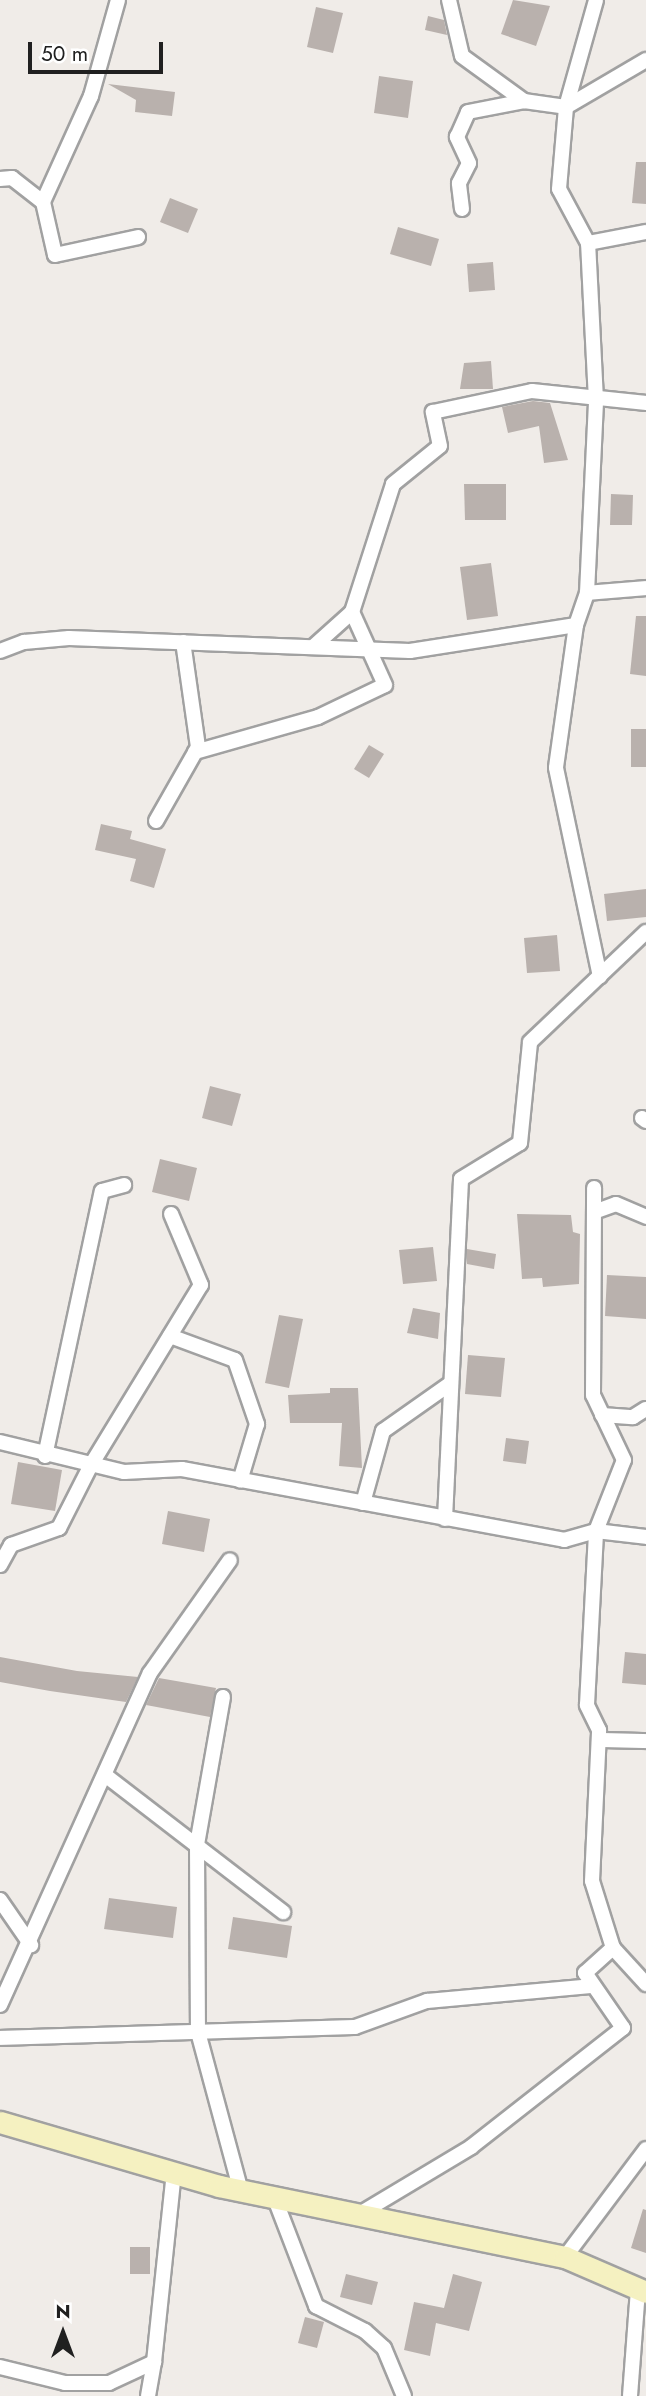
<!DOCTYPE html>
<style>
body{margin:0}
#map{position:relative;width:646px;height:2396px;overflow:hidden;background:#f0ece8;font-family:Jost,sans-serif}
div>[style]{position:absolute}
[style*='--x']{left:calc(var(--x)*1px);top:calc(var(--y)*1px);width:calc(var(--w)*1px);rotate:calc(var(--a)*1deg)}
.building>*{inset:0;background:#b9b1ad}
.roads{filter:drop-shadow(2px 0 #a1a1a1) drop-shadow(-2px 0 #a1a1a1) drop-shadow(0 2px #a1a1a1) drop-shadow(0 -2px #a1a1a1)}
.street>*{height:14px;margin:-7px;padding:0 7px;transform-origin:7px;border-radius:7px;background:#fff}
.secondary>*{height:21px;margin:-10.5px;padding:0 10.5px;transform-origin:10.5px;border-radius:10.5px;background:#f5f1c1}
span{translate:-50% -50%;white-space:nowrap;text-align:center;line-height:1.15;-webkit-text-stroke:5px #fff;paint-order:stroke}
.north{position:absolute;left:28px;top:2298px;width:70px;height:70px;-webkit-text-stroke:5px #fff;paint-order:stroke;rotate:0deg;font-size:19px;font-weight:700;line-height:28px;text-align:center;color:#202020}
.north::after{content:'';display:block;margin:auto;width:24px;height:32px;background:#202020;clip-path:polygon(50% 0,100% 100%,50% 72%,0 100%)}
.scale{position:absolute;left:28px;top:42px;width:135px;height:32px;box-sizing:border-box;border:4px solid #202020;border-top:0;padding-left:9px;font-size:21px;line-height:24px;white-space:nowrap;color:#202020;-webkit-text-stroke:5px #fff;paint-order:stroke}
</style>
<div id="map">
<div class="building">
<i style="clip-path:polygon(513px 0,550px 6px,536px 46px,501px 34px)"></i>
<i style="clip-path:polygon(316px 7px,343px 13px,333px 53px,307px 47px)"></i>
<i style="clip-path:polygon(428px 16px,444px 20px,447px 35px,425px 30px)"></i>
<i style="clip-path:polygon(379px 76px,413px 81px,408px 118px,374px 113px)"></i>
<i style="clip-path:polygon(108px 84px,175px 92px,172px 116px,135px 112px,136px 100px)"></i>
<i style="clip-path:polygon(636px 162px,646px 162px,646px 204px,632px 203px)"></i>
<i style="clip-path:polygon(170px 198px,198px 209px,188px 233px,160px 222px)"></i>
<i style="clip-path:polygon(398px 227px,439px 239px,431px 266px,390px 254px)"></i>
<i style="clip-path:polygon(493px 262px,495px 290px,469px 292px,467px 264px)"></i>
<i style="clip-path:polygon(491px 361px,493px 389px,460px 389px,464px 363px)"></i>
<i style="clip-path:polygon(533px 401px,550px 403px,568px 460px,544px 463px,539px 426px,508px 433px,502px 407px)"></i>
<i style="clip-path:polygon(464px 484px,506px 484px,506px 520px,465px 520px)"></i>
<i style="clip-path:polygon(611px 494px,633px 495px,632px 525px,610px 525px)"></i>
<i style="clip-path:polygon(491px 563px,498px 616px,467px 620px,460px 567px)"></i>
<i style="clip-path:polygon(636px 616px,646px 616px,646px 676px,630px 674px)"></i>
<i style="clip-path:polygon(631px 729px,646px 729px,646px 767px,631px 767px)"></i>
<i style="clip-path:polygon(369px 745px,384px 754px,369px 778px,354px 769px)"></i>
<i style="clip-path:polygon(101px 824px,132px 831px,130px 839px,166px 849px,154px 888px,130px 881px,136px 859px,95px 850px)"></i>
<i style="clip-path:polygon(646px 889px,646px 917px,607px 921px,604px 894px)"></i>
<i style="clip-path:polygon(557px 935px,560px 971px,527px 973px,524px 938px)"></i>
<i style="clip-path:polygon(210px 1086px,241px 1094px,232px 1126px,202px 1118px)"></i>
<i style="clip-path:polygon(160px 1159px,197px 1168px,189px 1201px,152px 1192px)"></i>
<i style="clip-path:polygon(517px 1214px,571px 1215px,573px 1232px,580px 1234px,579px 1284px,543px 1287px,542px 1278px,522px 1279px)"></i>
<i style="clip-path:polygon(433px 1247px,437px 1281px,403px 1284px,399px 1250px)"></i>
<i style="clip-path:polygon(467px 1249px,496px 1254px,494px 1269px,467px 1264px)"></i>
<i style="clip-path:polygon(607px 1275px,646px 1277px,646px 1319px,605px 1316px)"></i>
<i style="clip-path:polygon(413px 1308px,440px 1313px,438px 1339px,407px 1333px)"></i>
<i style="clip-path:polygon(279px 1315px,303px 1319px,289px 1388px,265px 1383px)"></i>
<i style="clip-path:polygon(468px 1355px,505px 1358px,501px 1397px,465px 1394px)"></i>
<i style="clip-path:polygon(330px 1388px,358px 1388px,362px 1468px,339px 1466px,342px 1423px,290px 1423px,288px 1395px,330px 1393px)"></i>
<i style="clip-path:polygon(506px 1438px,529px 1441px,526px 1464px,503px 1461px)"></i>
<i style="clip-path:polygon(18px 1462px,62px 1470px,55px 1511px,11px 1504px)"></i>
<i style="clip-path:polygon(168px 1511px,210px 1519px,204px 1552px,162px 1544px)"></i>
<i style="clip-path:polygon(625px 1652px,646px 1654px,646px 1685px,622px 1683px)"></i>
<i style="clip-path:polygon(0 1657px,77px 1671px,138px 1677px,126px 1702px,50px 1691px,0 1682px)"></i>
<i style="clip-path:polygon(159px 1678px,216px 1688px,210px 1717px,146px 1705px)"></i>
<i style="clip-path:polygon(109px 1898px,177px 1907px,173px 1938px,104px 1929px)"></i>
<i style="clip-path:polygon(233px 1917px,292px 1926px,287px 1958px,228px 1949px)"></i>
<i style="clip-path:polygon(643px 2209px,646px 2210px,646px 2253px,631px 2248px)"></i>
<i style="clip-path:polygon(130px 2247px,150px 2247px,150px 2274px,130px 2274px)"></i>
<i style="clip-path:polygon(346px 2274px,378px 2282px,372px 2305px,340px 2297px)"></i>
<i style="clip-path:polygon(453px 2274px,482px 2282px,469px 2331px,436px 2323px,430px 2356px,404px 2350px,414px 2302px,444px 2308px)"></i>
<i style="clip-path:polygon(305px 2317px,324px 2322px,317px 2348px,298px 2343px)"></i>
</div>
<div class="roads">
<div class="street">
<i style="--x:118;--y:0;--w:100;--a:105.7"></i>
<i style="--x:91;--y:96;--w:116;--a:114.4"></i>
<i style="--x:43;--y:202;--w:54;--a:77.2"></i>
<i style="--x:55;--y:255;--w:85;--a:-12.2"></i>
<i style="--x:449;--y:0;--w:57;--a:76.9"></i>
<i style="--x:462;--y:56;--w:77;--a:36"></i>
<i style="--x:0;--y:179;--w:12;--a:-5"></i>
<i style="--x:12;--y:178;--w:39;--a:38"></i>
<i style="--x:462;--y:209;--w:26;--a:-97"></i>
<i style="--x:459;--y:183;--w:22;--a:-63"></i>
<i style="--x:469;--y:163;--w:29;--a:-115"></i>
<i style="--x:457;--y:137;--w:27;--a:-66"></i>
<i style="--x:468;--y:112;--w:57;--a:-11.1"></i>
<i style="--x:524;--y:101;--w:42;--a:8.1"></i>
<i style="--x:566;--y:107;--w:93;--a:-30.4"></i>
<i style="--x:588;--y:243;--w:59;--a:-10.7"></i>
<i style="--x:587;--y:593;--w:59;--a:-4.8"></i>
<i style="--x:576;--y:625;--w:144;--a:98"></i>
<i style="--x:556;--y:768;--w:213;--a:78.1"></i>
<i style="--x:313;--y:647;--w:52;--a:-41.9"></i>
<i style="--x:352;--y:612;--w:134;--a:-72.2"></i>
<i style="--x:393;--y:484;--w:60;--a:-39"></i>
<i style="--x:440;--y:446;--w:35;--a:-102"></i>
<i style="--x:433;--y:412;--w:101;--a:-12"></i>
<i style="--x:532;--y:391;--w:115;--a:6"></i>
<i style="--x:0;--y:651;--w:26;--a:-21"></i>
<i style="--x:24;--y:642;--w:45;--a:-5.1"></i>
<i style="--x:69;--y:638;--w:341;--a:2.2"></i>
<i style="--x:410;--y:651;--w:168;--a:-8.9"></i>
<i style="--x:576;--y:625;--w:34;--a:-71"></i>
<i style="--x:587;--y:593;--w:193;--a:-87.3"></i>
<i style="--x:596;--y:400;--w:157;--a:-92.9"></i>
<i style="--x:588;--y:243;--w:61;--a:-118.2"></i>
<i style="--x:559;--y:189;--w:82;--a:-85.1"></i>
<i style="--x:566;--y:107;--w:111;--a:-74.3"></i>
<i style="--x:195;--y:752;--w:128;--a:-15.9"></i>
<i style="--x:318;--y:717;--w:74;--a:-25.5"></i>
<i style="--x:385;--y:685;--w:80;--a:-114.3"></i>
<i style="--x:156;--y:821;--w:85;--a:-60.4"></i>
<i style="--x:198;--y:747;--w:106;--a:-98.1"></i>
<i style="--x:642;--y:1118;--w:5;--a:37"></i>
<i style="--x:594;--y:1212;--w:23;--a:-20"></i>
<i style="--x:616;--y:1204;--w:33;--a:23"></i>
<i style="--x:170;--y:1336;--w:69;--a:20.3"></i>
<i style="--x:235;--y:1360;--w:68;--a:71"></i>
<i style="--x:257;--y:1424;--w:59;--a:106.6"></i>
<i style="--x:602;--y:1415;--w:31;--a:4"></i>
<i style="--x:633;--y:1417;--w:15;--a:-32"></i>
<i style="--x:0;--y:1442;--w:128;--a:13.6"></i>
<i style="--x:124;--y:1472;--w:58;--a:-3"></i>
<i style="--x:182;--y:1469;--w:389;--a:10.5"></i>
<i style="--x:564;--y:1540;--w:33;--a:-16"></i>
<i style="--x:596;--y:1531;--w:50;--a:6.8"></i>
<i style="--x:45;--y:1456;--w:271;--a:-77.9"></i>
<i style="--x:102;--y:1191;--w:23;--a:-15"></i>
<i style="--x:363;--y:1503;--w:75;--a:-74.5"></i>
<i style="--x:383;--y:1431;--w:83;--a:-35.2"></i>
<i style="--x:445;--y:1519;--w:340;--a:-87.3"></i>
<i style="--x:461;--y:1179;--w:69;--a:-31.4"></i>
<i style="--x:520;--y:1143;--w:101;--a:-84.3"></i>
<i style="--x:530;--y:1042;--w:160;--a:-43.5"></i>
<i style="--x:0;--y:1565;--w:23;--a:-61"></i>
<i style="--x:11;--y:1545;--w:51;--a:-19.5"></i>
<i style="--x:59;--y:1528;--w:71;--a:-63.1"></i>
<i style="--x:91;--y:1465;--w:211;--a:-58.6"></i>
<i style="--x:201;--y:1285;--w:77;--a:-112.9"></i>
<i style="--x:223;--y:1697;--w:150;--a:100"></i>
<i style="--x:197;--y:1845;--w:187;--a:89.7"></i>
<i style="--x:198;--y:2032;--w:165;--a:74.9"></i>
<i style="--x:599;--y:1740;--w:47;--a:1.2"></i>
<i style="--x:105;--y:1775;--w:225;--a:37.6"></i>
<i style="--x:0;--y:1900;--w:55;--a:55.4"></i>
<i style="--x:613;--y:1948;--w:49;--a:47.5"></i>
<i style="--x:0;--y:2005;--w:364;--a:-65.7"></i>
<i style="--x:150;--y:1673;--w:138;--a:-54.7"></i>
<i style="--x:0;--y:2038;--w:355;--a:-1.8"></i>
<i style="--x:355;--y:2027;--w:77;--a:-19.9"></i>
<i style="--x:427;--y:2001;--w:167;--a:-5.2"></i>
<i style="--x:275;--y:2199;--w:115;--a:69"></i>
<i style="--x:316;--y:2306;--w:55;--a:27"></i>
<i style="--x:365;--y:2331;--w:25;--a:42"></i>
<i style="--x:384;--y:2348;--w:52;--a:67.4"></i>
<i style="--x:358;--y:2215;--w:132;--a:-31"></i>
<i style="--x:471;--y:2147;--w:193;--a:-38.1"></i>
<i style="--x:623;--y:2028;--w:67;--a:-124.6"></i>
<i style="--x:585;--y:1973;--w:38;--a:-42"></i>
<i style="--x:613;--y:1948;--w:70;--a:-107.4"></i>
<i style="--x:592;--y:1881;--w:151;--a:-87.3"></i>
<i style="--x:599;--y:1730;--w:28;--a:-116"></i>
<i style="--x:587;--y:1705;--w:174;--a:-87"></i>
<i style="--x:596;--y:1531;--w:76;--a:-68.5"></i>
<i style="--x:624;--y:1460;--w:72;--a:-115.5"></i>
<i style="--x:593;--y:1395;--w:207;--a:-89.7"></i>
<i style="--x:565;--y:2257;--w:135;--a:-53.1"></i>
<i style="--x:0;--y:2367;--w:67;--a:13.8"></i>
<i style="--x:65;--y:2383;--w:44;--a:0"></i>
<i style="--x:109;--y:2383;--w:50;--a:-25"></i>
<i style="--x:154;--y:2362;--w:190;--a:-84"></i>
<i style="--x:148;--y:2396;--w:35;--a:-80"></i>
<i style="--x:630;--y:2396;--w:107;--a:-85.7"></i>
</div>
<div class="secondary">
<i style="--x:0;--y:2122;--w:228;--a:16.3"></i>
<i style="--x:219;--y:2186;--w:353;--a:11.6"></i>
<i style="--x:565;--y:2257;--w:88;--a:23.4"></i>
</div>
</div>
<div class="north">N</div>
<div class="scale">50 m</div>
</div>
